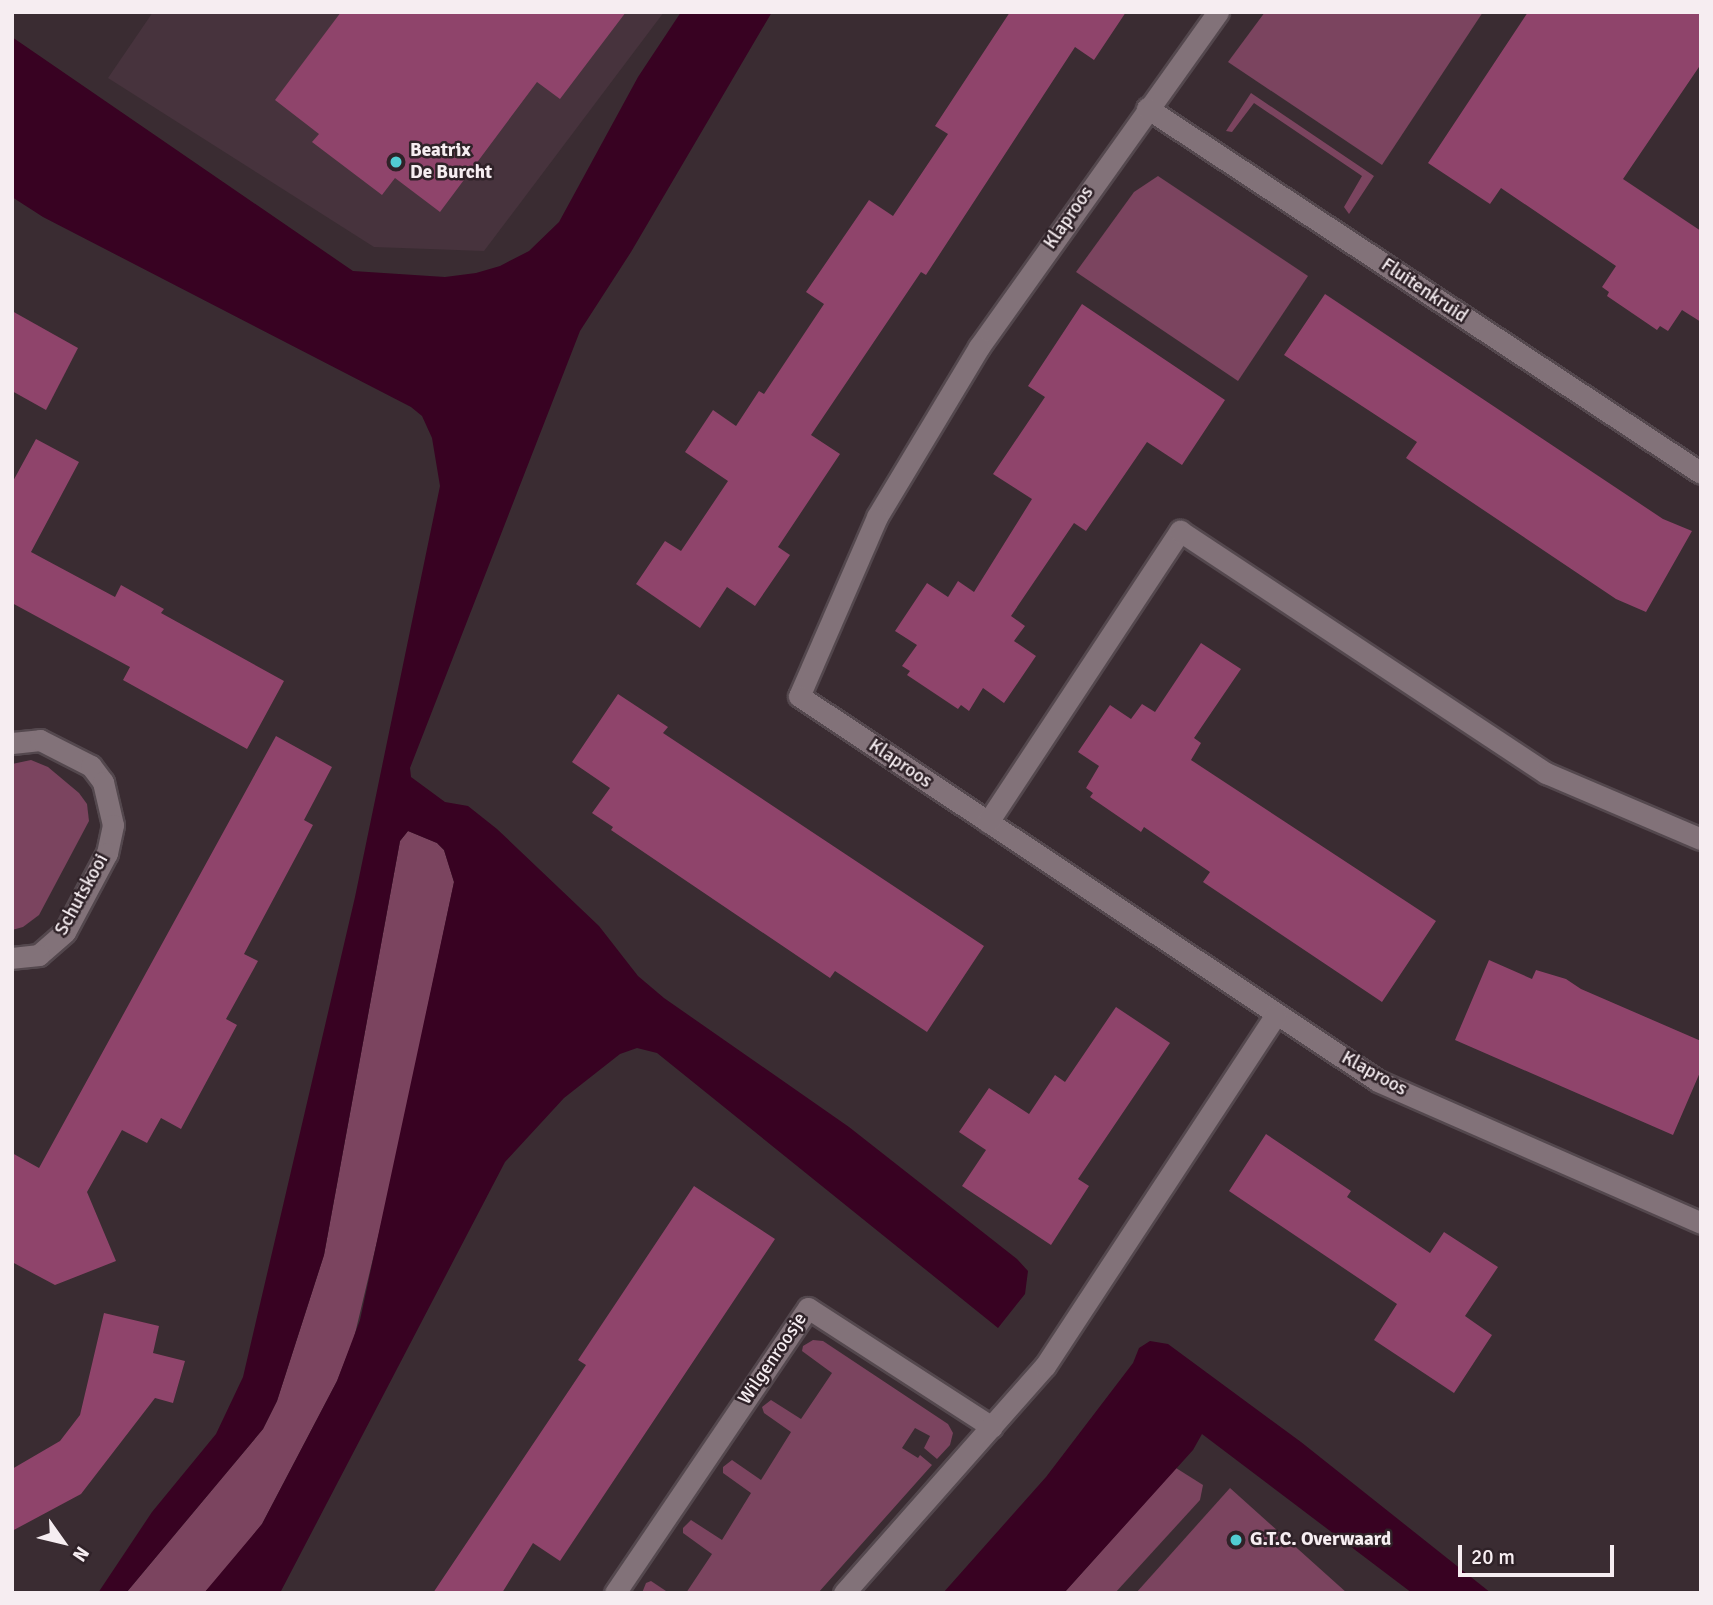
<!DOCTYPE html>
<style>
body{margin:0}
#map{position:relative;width:1713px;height:1605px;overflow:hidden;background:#3a2c32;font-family:Signika,sans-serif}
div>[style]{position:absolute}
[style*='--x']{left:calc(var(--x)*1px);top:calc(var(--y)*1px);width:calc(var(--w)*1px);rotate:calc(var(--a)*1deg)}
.built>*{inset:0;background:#47333d}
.green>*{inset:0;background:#7b445f}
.water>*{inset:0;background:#380222}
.building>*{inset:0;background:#8f446b}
.roads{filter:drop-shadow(2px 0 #54484e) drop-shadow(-2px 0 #54484e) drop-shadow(0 2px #54484e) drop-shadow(0 -2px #54484e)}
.minor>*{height:21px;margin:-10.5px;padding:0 10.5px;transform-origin:10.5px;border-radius:10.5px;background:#827279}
.dots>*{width:19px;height:19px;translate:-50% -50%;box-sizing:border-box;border:4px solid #2f2228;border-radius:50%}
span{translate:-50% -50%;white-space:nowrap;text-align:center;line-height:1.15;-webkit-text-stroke:5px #2f2228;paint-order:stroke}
.poi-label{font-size:19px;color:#f6edf1;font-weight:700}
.left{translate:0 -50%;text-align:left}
.street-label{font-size:19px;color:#f6edf1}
.frame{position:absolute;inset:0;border:14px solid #f6edf1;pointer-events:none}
.north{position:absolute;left:28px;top:1507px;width:70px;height:70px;-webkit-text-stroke:5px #2f2228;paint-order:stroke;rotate:124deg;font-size:19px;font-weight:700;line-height:28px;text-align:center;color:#f6edf1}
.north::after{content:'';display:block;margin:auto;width:24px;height:32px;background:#f6edf1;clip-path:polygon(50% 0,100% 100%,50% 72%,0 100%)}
.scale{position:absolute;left:1458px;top:1545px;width:156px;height:32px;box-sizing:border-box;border:4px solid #f6edf1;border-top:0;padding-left:9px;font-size:21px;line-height:24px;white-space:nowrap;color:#f6edf1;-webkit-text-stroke:5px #2f2228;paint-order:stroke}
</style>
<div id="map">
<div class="built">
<i style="clip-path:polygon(153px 12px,664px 12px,484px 251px,374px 247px,108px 78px)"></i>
</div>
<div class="green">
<i style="clip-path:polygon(1265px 12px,1483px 12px,1382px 165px,1228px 62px)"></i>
<i style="clip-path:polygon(1251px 93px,1374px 176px,1349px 214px,1344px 207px,1362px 176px,1254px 103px,1232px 132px,1226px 131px)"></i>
<i style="clip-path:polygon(1158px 176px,1308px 276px,1238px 381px,1076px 272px,1134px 192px)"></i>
<i style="clip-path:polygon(31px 760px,48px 767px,79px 793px,87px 804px,89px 821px,39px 915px,23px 927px,12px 930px,12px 764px)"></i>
<i style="clip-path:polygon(408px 831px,437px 843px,444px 850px,454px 882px,390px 1187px,354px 1338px,337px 1381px,262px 1524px,220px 1576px,204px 1593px,126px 1593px,263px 1429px,277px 1401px,324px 1255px,400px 841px)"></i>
<i style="clip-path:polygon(813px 1340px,823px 1341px,948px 1424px,953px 1433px,950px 1445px,937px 1459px,924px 1448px,930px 1436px,915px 1428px,902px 1448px,918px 1458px,920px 1455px,932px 1465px,818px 1593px,686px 1593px,712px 1554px,683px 1533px,683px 1528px,691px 1520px,722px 1540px,751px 1493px,723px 1473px,723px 1467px,732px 1460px,761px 1480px,791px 1432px,764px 1413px,762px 1407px,771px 1400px,801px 1419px,832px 1373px,802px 1351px,803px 1346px)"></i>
<i style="clip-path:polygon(1176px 1468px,1203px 1485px,1200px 1500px,1115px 1593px,1064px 1593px)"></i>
<i style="clip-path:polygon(1230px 1488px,1347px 1593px,1136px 1593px)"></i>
<i style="clip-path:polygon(651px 1581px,669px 1593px,642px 1593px,646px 1583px)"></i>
</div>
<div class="water">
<i style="clip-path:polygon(681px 12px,772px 12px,631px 252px,580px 331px,410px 768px,411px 777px,445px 802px,468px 806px,497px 829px,599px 926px,638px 976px,664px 998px,849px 1127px,1017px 1259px,1028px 1271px,1025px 1294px,998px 1328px,657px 1053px,637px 1048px,620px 1054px,564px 1098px,505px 1162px,280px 1593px,204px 1593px,262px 1524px,337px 1381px,360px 1320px,454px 882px,444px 850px,437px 843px,408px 831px,400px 841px,324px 1255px,277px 1401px,263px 1429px,126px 1593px,98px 1593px,152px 1512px,216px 1434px,243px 1377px,355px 897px,440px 486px,432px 438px,422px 416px,411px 407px,43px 217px,12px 197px,12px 37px,353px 271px,445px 277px,476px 273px,500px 266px,529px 251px,559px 222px,638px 77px)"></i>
<i style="clip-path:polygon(1150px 1341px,1168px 1344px,1301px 1442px,1491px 1593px,1412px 1593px,1202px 1434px,1193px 1450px,1064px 1593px,943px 1593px,1046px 1477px,1133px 1363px,1139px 1348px)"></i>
</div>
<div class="building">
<i style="clip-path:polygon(341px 12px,626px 12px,560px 99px,537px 82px,440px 212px,395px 178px,382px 195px,312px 142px,319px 134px,275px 100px)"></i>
<i style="clip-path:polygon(1010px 12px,1126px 12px,1094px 60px,1075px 47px,926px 275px,921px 272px,811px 435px,840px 454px,778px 547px,790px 555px,755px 606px,727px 587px,700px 628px,636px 584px,665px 541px,681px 551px,728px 481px,685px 452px,713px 410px,736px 426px,759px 391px,764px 394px,824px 304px,806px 292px,869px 200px,893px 216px,948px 134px,935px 126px)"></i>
<i style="clip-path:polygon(1528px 12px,1701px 12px,1701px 64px,1623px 179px,1701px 231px,1701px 322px,1682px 310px,1668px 331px,1660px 326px,1657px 330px,1607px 296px,1609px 292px,1602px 287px,1616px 266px,1501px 188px,1490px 204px,1428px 163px)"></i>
<i style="clip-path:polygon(1325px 294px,1663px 519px,1692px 531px,1646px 612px,1616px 599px,1406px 458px,1417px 442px,1284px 355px)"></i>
<i style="clip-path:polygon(1082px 304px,1225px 400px,1182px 465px,1147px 442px,1086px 531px,1074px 523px,1011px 616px,1025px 626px,1014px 641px,1036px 656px,1004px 703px,983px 688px,969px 711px,961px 705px,958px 709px,907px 675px,910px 671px,902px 666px,917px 645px,895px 631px,927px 583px,948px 597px,958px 581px,974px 592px,1032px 499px,993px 474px,1045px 397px,1028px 386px)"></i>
<i style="clip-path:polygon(12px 311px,78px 348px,46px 410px,12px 391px)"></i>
<i style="clip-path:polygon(36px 439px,79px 462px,31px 552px,115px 597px,121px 585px,164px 609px,161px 613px,284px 681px,247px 749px,123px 680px,130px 667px,12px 603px,12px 483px)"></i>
<i style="clip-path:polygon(1201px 643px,1241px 669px,1194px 738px,1201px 743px,1191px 760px,1436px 921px,1382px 1002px,1203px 882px,1210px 872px,1144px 827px,1141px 832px,1090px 797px,1093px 793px,1086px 788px,1099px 766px,1078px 752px,1110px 705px,1131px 719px,1142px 704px,1155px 712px)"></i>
<i style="clip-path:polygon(618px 694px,668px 727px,663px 733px,984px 946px,927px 1032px,835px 971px,830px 978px,611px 830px,613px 827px,592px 813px,610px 788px,572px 762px)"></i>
<i style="clip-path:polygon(276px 736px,332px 767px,304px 820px,313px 825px,244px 954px,258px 961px,226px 1019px,237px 1025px,181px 1129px,161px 1118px,147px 1143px,122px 1130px,87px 1192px,116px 1261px,55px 1285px,12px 1262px,12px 1153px,39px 1168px)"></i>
<i style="clip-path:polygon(1489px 960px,1532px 979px,1536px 970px,1566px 979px,1581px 989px,1701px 1041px,1701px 1070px,1673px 1135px,1455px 1040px)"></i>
<i style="clip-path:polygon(1116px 1007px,1170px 1043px,1078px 1179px,1089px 1186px,1051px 1245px,962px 1186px,986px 1150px,959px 1132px,989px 1088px,1029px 1114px,1055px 1075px,1065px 1082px)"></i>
<i style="clip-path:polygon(1266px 1134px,1351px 1191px,1347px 1197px,1430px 1253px,1444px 1232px,1498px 1267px,1465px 1316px,1492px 1335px,1454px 1393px,1374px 1340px,1397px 1304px,1229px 1191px)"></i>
<i style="clip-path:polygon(694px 1186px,775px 1239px,560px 1561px,533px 1543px,502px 1593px,433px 1593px,586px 1365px,578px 1360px)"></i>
<i style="clip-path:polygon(104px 1313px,159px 1326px,153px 1353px,185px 1361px,173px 1403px,155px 1398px,81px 1494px,12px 1531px,12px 1469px,60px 1441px,80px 1415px)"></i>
</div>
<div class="roads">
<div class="minor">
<i style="--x:1218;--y:12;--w:412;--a:125.5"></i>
<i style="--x:979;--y:347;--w:198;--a:121"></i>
<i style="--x:877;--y:517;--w:195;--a:113.5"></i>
<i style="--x:799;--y:696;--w:695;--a:33.62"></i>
<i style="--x:1378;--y:1081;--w:353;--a:23.7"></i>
<i style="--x:1147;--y:108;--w:663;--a:33.38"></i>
<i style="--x:12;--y:743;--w:28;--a:-6"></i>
<i style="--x:40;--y:740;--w:57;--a:27"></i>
<i style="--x:91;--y:766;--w:20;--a:53"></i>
<i style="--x:103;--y:782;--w:44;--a:76.9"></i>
<i style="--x:113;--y:825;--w:29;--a:102"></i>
<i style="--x:107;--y:853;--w:89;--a:118"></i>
<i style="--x:65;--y:932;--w:35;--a:139"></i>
<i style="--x:39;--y:955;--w:27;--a:174"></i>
<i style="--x:988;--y:822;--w:349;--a:-56.6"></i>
<i style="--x:1180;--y:531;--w:439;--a:33.5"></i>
<i style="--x:1546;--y:773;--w:168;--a:23.1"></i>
<i style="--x:615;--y:1593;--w:344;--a:-55.9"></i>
<i style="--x:808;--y:1308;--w:219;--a:32.9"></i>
<i style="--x:844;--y:1593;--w:303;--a:-48.5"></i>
<i style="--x:1045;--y:1366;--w:420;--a:-56.7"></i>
</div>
</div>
<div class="dots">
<i style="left:396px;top:162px;background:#51ccd2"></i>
<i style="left:1236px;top:1540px;background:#51ccd2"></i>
</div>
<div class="poi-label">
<span class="left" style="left:410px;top:162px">Beatrix<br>De Burcht</span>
<span class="left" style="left:1250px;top:1540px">G.T.C. Overwaard</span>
</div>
<div class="street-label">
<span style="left:1069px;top:218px;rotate:-55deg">Klaproos</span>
<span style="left:1424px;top:291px;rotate:34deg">Fluitenkruid</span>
<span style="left:900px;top:764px;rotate:34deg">Klaproos</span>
<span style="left:82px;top:895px;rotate:-61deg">Schutskooi</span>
<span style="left:1374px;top:1074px;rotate:29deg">Klaproos</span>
<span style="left:773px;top:1359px;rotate:-56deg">Wilgenroosje</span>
</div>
<div class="frame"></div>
<div class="north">N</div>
<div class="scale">20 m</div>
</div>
